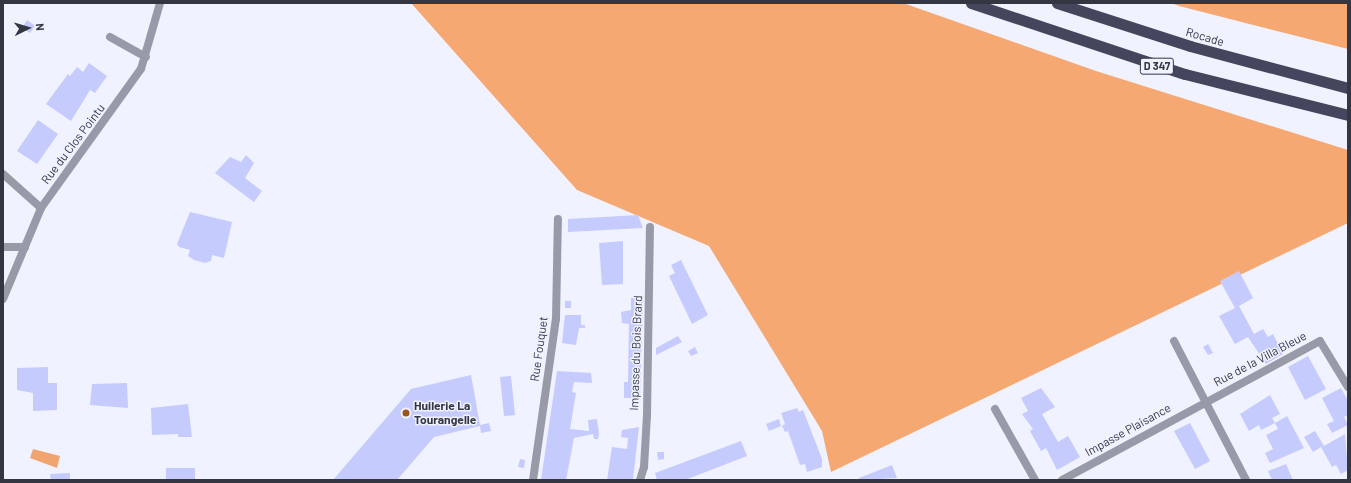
<!DOCTYPE html>
<style>
body{margin:0}
#map{position:relative;width:1351px;height:483px;overflow:hidden;background:#f0f2ff;font-family:Barlow,sans-serif}
div>[style]{position:absolute}
[style*='--x']{left:calc(var(--x)*1px);top:calc(var(--y)*1px);width:calc(var(--w)*1px);rotate:calc(var(--a)*1deg)}
.forest>*{inset:0;background:#f6a872}
.water>*{inset:0;background:#f2a46e}
.building>*{inset:0;background:#c6cbfd}
.minor>*{height:8px;margin:-4px;padding:0 4px;transform-origin:4px;border-radius:4px;background:#989aa7}
.trunk>*{height:11px;margin:-5.5px;padding:0 5.5px;transform-origin:5.5px;border-radius:5.5px;background:#44465e}
.dots>*{width:11px;height:11px;translate:-50% -50%;box-sizing:border-box;border:2px solid #f0f2ff;border-radius:50%}
span{translate:-50% -50%;white-space:nowrap;text-align:center;line-height:1.15;-webkit-text-stroke:3px #f0f2ff;paint-order:stroke}
.shield-label span{padding:1px 3px;background:#f0f2ff;border:1px solid;border-radius:3px;-webkit-text-stroke-width:0}
.shield-label{font-size:11px;color:#343642;font-weight:700}
.street-label{font-size:12px;color:#343642}
.poi-label{font-size:12px;color:#343642;font-weight:700}
.left{translate:0 -50%;text-align:left}
.frame{position:absolute;inset:0;border:4px solid #343642;pointer-events:none}
.north{position:absolute;left:8px;top:8px;width:40px;height:40px;-webkit-text-stroke:3px #f0f2ff;paint-order:stroke;rotate:85deg;font-size:11px;font-weight:700;line-height:16px;text-align:center;color:#343642}
.north::after{content:'';display:block;margin:auto;width:14px;height:18px;background:#343642;clip-path:polygon(50% 0,100% 100%,50% 72%,0 100%)}
</style>
<div id="map">
<div class="forest">
<i style="clip-path:polygon(411px 3px,903px 3px,1096px 71px,1348px 150px,1348px 223px,831px 472px,822px 431px,709px 246px,577px 190px)"></i>
<i style="clip-path:polygon(1171px 3px,1348px 3px,1348px 49px,1179px 6px)"></i>
</div>
<div class="water">
<i style="clip-path:polygon(33px 449px,60px 456px,57px 468px,30px 458px)"></i>
</div>
<div class="building">
<i style="clip-path:polygon(27px 20px,35px 26px,30px 33px,22px 28px)"></i>
<i style="clip-path:polygon(89px 63px,107px 76px,95px 93px,90px 90px,71px 121px,46px 104px,68px 74px,70px 76px,77px 67px,83px 72px)"></i>
<i style="clip-path:polygon(38px 120px,58px 134px,37px 164px,17px 151px)"></i>
<i style="clip-path:polygon(246px 155px,254px 163px,245px 178px,262px 191px,254px 202px,215px 173px,230px 157px,241px 162px)"></i>
<i style="clip-path:polygon(190px 212px,232px 222px,224px 258px,212px 255px,211px 261px,205px 263px,194px 260px,188px 256px,190px 250px,179px 247px,177px 244px)"></i>
<i style="clip-path:polygon(638px 215px,643px 228px,568px 232px,568px 219px)"></i>
<i style="clip-path:polygon(623px 241px,623px 284px,602px 285px,599px 243px)"></i>
<i style="clip-path:polygon(681px 260px,708px 315px,692px 324px,669px 276px,675px 273px,671px 265px)"></i>
<i style="clip-path:polygon(1239px 271px,1253px 298px,1239px 306px,1254px 334px,1263px 329px,1268px 337px,1273px 334px,1283px 354px,1266px 364px,1248px 337px,1235px 344px,1219px 316px,1235px 308px,1220px 281px)"></i>
<i style="clip-path:polygon(631px 298px,643px 298px,640px 398px,624px 398px,624px 382px,628px 382px,629px 324px,622px 323px,621px 312px,631px 310px)"></i>
<i style="clip-path:polygon(565px 301px,571px 301px,571px 308px,565px 308px)"></i>
<i style="clip-path:polygon(565px 315px,581px 315px,581px 325px,585px 325px,585px 328px,579px 328px,576px 345px,562px 343px)"></i>
<i style="clip-path:polygon(678px 336px,682px 342px,656px 355px,656px 348px)"></i>
<i style="clip-path:polygon(1208px 344px,1213px 353px,1208px 355px,1203px 347px)"></i>
<i style="clip-path:polygon(695px 347px,698px 353px,691px 356px,688px 351px)"></i>
<i style="clip-path:polygon(1308px 356px,1326px 389px,1305px 400px,1288px 367px)"></i>
<i style="clip-path:polygon(48px 367px,48px 383px,57px 383px,57px 410px,33px 411px,33px 393px,17px 390px,17px 368px)"></i>
<i style="clip-path:polygon(557px 371px,591px 373px,592px 383px,574px 382px,572px 392px,576px 393px,570px 429px,589px 431px,588px 420px,597px 419px,599px 434px,598px 439px,594px 439px,593px 434px,574px 438px,566px 480px,541px 480px)"></i>
<i style="clip-path:polygon(471px 375px,480px 425px,489px 423px,491px 431px,481px 433px,480px 426px,434px 437px,397px 480px,333px 480px,411px 389px)"></i>
<i style="clip-path:polygon(511px 376px,515px 415px,504px 416px,500px 377px)"></i>
<i style="clip-path:polygon(127px 383px,128px 408px,90px 405px,92px 384px)"></i>
<i style="clip-path:polygon(1041px 388px,1055px 407px,1042px 414px,1058px 442px,1068px 436px,1080px 457px,1057px 470px,1046px 448px,1041px 451px,1030px 431px,1033px 429px,1022px 414px,1028px 411px,1021px 398px)"></i>
<i style="clip-path:polygon(1341px 388px,1348px 401px,1348px 415px,1344px 417px,1348px 425px,1332px 433px,1327px 424px,1334px 421px,1322px 398px)"></i>
<i style="clip-path:polygon(1270px 395px,1280px 414px,1272px 418px,1275px 423px,1261px 430px,1259px 425px,1249px 431px,1240px 414px)"></i>
<i style="clip-path:polygon(188px 404px,192px 437px,178px 437px,178px 434px,152px 435px,151px 408px)"></i>
<i style="clip-path:polygon(797px 408px,799px 412px,803px 410px,822px 459px,822px 467px,807px 472px,805px 464px,800px 465px,788px 431px,785px 432px,782px 426px,785px 424px,781px 413px)"></i>
<i style="clip-path:polygon(1287px 416px,1304px 448px,1270px 463px,1265px 453px,1273px 449px,1266px 435px,1278px 429px,1275px 423px)"></i>
<i style="clip-path:polygon(779px 419px,781px 426px,769px 431px,766px 424px)"></i>
<i style="clip-path:polygon(1190px 423px,1210px 461px,1195px 469px,1174px 431px)"></i>
<i style="clip-path:polygon(639px 427px,633px 480px,607px 480px,612px 447px,627px 449px,628px 438px,621px 437px,622px 430px)"></i>
<i style="clip-path:polygon(1315px 431px,1324px 446px,1345px 434px,1348px 470px,1341px 474px,1336px 465px,1332px 467px,1321px 447px,1313px 452px,1304px 437px)"></i>
<i style="clip-path:polygon(741px 441px,747px 456px,685px 480px,657px 480px,655px 473px)"></i>
<i style="clip-path:polygon(657px 452px,664px 452px,664px 459px,658px 460px)"></i>
<i style="clip-path:polygon(520px 459px,525px 460px,524px 468px,518px 467px)"></i>
<i style="clip-path:polygon(1286px 464px,1293px 480px,1272px 480px,1268px 471px)"></i>
<i style="clip-path:polygon(892px 465px,897px 478px,859px 480px,859px 478px)"></i>
<i style="clip-path:polygon(166px 468px,195px 468px,195px 480px,166px 480px)"></i>
<i style="clip-path:polygon(70px 473px,70px 480px,51px 480px,50px 474px)"></i>
</div>
<div class="minor">
<i style="--x:110;--y:37;--w:41;--a:29.1"></i>
<i style="--x:3;--y:174;--w:51;--a:41.8"></i>
<i style="--x:3;--y:247;--w:22;--a:0"></i>
<i style="--x:3;--y:299;--w:99;--a:-67.3"></i>
<i style="--x:41;--y:208;--w:171;--a:-54.3"></i>
<i style="--x:141;--y:69;--w:69;--a:-73.9"></i>
<i style="--x:1174;--y:341;--w:157;--a:62.6"></i>
<i style="--x:995;--y:409;--w:81;--a:60.6"></i>
<i style="--x:533;--y:480;--w:163;--a:-81.9"></i>
<i style="--x:556;--y:319;--w:100;--a:-88.9"></i>
<i style="--x:640;--y:480;--w:14;--a:-73"></i>
<i style="--x:644;--y:467;--w:52;--a:-86.7"></i>
<i style="--x:647;--y:415;--w:188;--a:-89.1"></i>
<i style="--x:1062;--y:480;--w:293;--a:-28.3"></i>
<i style="--x:1320;--y:341;--w:54;--a:58.7"></i>
</div>
<div class="trunk">
<i style="--x:971;--y:3;--w:225;--a:18.4"></i>
<i style="--x:1185;--y:74;--w:168;--a:14.1"></i>
<i style="--x:1057;--y:3;--w:140;--a:17.9"></i>
<i style="--x:1190;--y:46;--w:163;--a:14.9"></i>
</div>
<div class="dots">
<i style="left:406px;top:413px;background:#985623"></i>
</div>
<div class="shield-label">
<span style="left:1157px;top:66px">D 347</span>
</div>
<div class="street-label">
<span style="left:1205px;top:37px;rotate:16deg">Rocade</span>
<span style="left:73px;top:144px;rotate:-53deg">Rue du Clos Pointu</span>
<span style="left:539px;top:349px;rotate:-82deg">Rue Fouquet</span>
<span style="left:636px;top:353px;rotate:-88deg">Impasse du Bois Brard</span>
<span style="left:1260px;top:359px;rotate:-28deg">Rue de la Villa Bleue</span>
<span style="left:1128px;top:430px;rotate:-29deg">Impasse Plaisance</span>
</div>
<div class="poi-label">
<span class="left" style="left:414px;top:413px">Huilerie La<br>Tourangelle</span>
</div>
<div class="frame"></div>
<div class="north">N</div>
</div>
